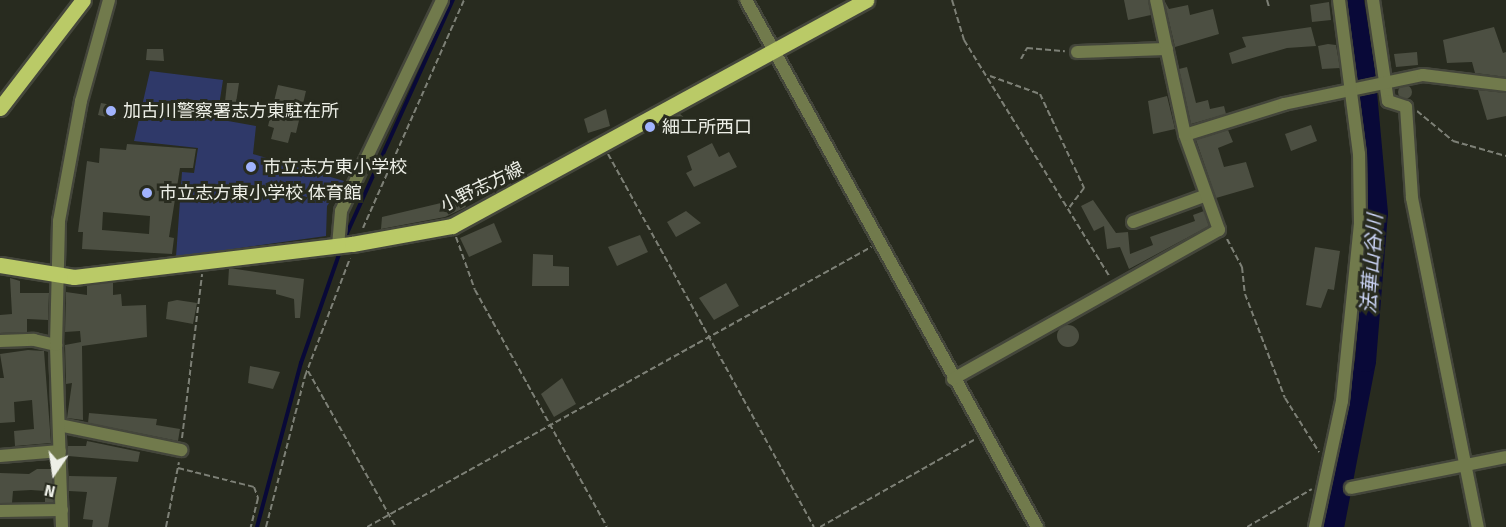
<!DOCTYPE html>
<meta charset="utf-8">
<style>
body{margin:0}
#map{position:relative;width:1506px;height:527px;overflow:hidden;background:#282b1f;font-family:"Fira Sans","Noto Sans JP",sans-serif}
div>[style]{position:absolute}
[style*='--x']{left:calc(var(--x)*1px);top:calc(var(--y)*1px);width:calc(var(--w)*1px);rotate:calc(var(--a)*1deg)}
.green>*{inset:0;background:#2f3969}
.stream>*{height:4px;margin:-2px;padding:0 2px;transform-origin:2px;border-radius:2px;background:#090938}
.river>*{height:21px;margin:-10.5px;padding:0 10.5px;transform-origin:10.5px;border-radius:10.5px;background:#090938}
.building>*{inset:0;background:#4c4f42}
.round{border-radius:50%}
.path>*{height:2px;margin-top:-1px;transform-origin:0;background:repeating-linear-gradient(90deg,#7d8076 0 6px,transparent 0 9px)}
.roads{filter:drop-shadow(2px 0 #44463b) drop-shadow(-2px 0 #44463b) drop-shadow(0 2px #44463b) drop-shadow(0 -2px #44463b)}
.minor>*{height:12px;margin:-6px;padding:0 6px;transform-origin:6px;border-radius:6px;background:#717a4c}
.major>*{height:15px;margin:-7.5px;padding:0 7.5px;transform-origin:7.5px;border-radius:7.5px;background:#baca67}
.dots>*{width:16px;height:16px;translate:-50% -50%;box-sizing:border-box;border:3px solid #282b1f;border-radius:50%}
span{translate:-50% -50%;white-space:nowrap;text-align:center;line-height:1.15;-webkit-text-stroke:6px #282b1f;paint-order:stroke}
.poi-label{font-size:18px;color:#edefe7}
.left{translate:0 -50%;text-align:left}
.street-label{font-size:18px;color:#edefe7}
.water-label{font-size:20px;color:#cbd4f6;font-style:italic}
.north{position:absolute;left:24px;top:443px;width:60px;height:60px;-webkit-text-stroke:4px #282b1f;paint-order:stroke;rotate:193deg;font-size:16px;font-weight:700;line-height:24px;text-align:center;color:#edefe7}
.north::after{content:'';display:block;margin:auto;width:21px;height:27px;background:#edefe7;clip-path:polygon(50% 0,100% 100%,50% 72%,0 100%)}
</style>
<div id="map">
<div class="green">
<i style="clip-path:polygon(150px 71px,223px 80px,217px 119px,256px 126px,253px 154px,344px 181px,327px 206px,326px 236px,176px 257px,182px 172px,194px 173px,198px 148px,134px 141px)"></i>
</div>
<div class="stream">
<i style="--x:343;--y:242;--w:266;--a:-65.6"></i>
<i style="--x:257;--y:527;--w:170;--a:-75"></i>
<i style="--x:301;--y:363;--w:121;--a:-70.7"></i>
</div>
<div class="river">
<i style="--x:1333;--y:527;--w:169;--a:-79.1"></i>
<i style="--x:1365;--y:361;--w:148;--a:-85.4"></i>
<i style="--x:1377;--y:213;--w:145;--a:-95.2"></i>
<i style="--x:1364;--y:69;--w:70;--a:-99.1"></i>
</div>
<div class="building">
<i style="clip-path:polygon(1124px 0,1148px 0,1151px 15px,1128px 20px)"></i>
<i style="clip-path:polygon(1164px 0,1169px 9px,1188px 5px,1190px 15px,1213px 9px,1219px 34px,1175px 47px)"></i>
<i style="clip-path:polygon(1329px 2px,1331px 20px,1312px 22px,1310px 5px)"></i>
<i style="clip-path:polygon(1311px 27px,1316px 46px,1287px 48px,1232px 64px,1229px 53px,1246px 47px,1242px 37px)"></i>
<i style="clip-path:polygon(1494px 27px,1503px 53px,1506px 52px,1506px 77px,1475px 73px,1472px 62px,1447px 63px,1443px 40px)"></i>
<i style="clip-path:polygon(1328px 44px,1336px 45px,1340px 68px,1322px 69px,1318px 46px)"></i>
<i style="clip-path:polygon(147px 49px,163px 49px,164px 61px,146px 60px)"></i>
<i style="clip-path:polygon(1417px 52px,1418px 65px,1396px 67px,1394px 54px)"></i>
<i style="clip-path:polygon(1187px 67px,1196px 103px,1208px 100px,1210px 109px,1224px 106px,1226px 114px,1191px 124px,1179px 69px)"></i>
<i style="clip-path:polygon(227px 83px,239px 83px,236px 103px,225px 102px)"></i>
<i class="round" style="left:1398px;top:85px;width:14px;height:14px"></i>
<i style="clip-path:polygon(278px 85px,306px 91px,296px 133px,291px 132px,288px 143px,271px 139px,274px 128px,268px 126px)"></i>
<i style="clip-path:polygon(1478px 90px,1506px 93px,1506px 116px,1487px 120px)"></i>
<i style="clip-path:polygon(1167px 96px,1175px 129px,1153px 134px,1148px 101px)"></i>
<i style="clip-path:polygon(101px 103px,117px 106px,115px 119px,98px 115px)"></i>
<i style="clip-path:polygon(606px 109px,610px 126px,588px 133px,584px 119px)"></i>
<i style="clip-path:polygon(679px 113px,688px 121px,669px 132px,663px 123px)"></i>
<i style="clip-path:polygon(1311px 125px,1317px 141px,1291px 151px,1285px 134px)"></i>
<i style="clip-path:polygon(1228px 130px,1233px 142px,1218px 148px,1224px 167px,1246px 162px,1254px 187px,1216px 198px,1196px 140px)"></i>
<i style="clip-path:polygon(712px 143px,719px 157px,729px 152px,737px 167px,694px 187px,686px 173px,692px 170px,687px 156px)"></i>
<i style="clip-path:polygon(evenodd,127px 144px,196px 149px,193px 168px,180px 168px,169px 237px,174px 238px,172px 254px,82px 249px,83px 232px,78px 232px,87px 161px,99px 163px,100px 148px,126px 150px,127px 144px,103px 212px,150px 216px,149px 234px,102px 230px,103px 212px)"></i>
<i style="clip-path:polygon(462px 198px,466px 207px,445px 217px,381px 229px,382px 217px)"></i>
<i style="clip-path:polygon(1093px 200px,1116px 233px,1128px 232px,1130px 254px,1153px 245px,1150px 237px,1195px 221px,1193px 215px,1204px 211px,1209px 226px,1129px 269px,1120px 247px,1107px 249px,1104px 226px,1094px 231px,1081px 206px)"></i>
<i style="clip-path:polygon(686px 211px,701px 223px,676px 237px,667px 222px)"></i>
<i style="clip-path:polygon(494px 223px,502px 242px,469px 257px,460px 238px)"></i>
<i style="clip-path:polygon(640px 235px,648px 252px,617px 266px,608px 247px)"></i>
<i style="clip-path:polygon(1315px 247px,1340px 251px,1334px 290px,1328px 289px,1321px 308px,1306px 305px)"></i>
<i style="clip-path:polygon(533px 254px,553px 255px,553px 266px,569px 267px,569px 286px,532px 286px)"></i>
<i style="clip-path:polygon(229px 268px,304px 279px,300px 318px,295px 318px,294px 299px,276px 294px,276px 290px,228px 285px)"></i>
<i style="clip-path:polygon(10px 278px,20px 281px,20px 293px,49px 293px,48px 320px,27px 319px,27px 332px,0 333px,0 315px,12px 314px)"></i>
<i style="clip-path:polygon(113px 282px,113px 295px,121px 294px,122px 306px,146px 305px,147px 337px,82px 346px,83px 420px,67px 418px,72px 383px,66px 384px,65px 345px,81px 342px,80px 331px,65px 332px,66px 292px,87px 295px,87px 285px)"></i>
<i style="clip-path:polygon(726px 283px,739px 306px,714px 320px,699px 298px)"></i>
<i style="clip-path:polygon(177px 300px,197px 303px,193px 324px,166px 319px,168px 302px)"></i>
<i class="round" style="left:1057px;top:325px;width:22px;height:22px"></i>
<i style="clip-path:polygon(28px 350px,44px 351px,51px 443px,15px 446px,14px 431px,34px 429px,32px 400px,14px 402px,15px 422px,0 423px,0 378px,4px 378px,0 354px)"></i>
<i style="clip-path:polygon(250px 366px,280px 372px,273px 389px,248px 383px)"></i>
<i style="clip-path:polygon(562px 378px,576px 404px,554px 417px,541px 394px)"></i>
<i style="clip-path:polygon(89px 413px,157px 419px,156px 425px,180px 429px,178px 441px,88px 423px)"></i>
<i style="clip-path:polygon(87px 441px,140px 452px,138px 462px,68px 456px,68px 446px,86px 446px)"></i>
<i style="clip-path:polygon(37px 469px,52px 469px,53px 502px,45px 502px,45px 491px,31px 490px,13px 491px,12px 503px,0 503px,0 473px,29px 474px)"></i>
<i style="clip-path:polygon(69px 476px,117px 477px,108px 527px,92px 527px,93px 520px,83px 519px,87px 492px,69px 491px)"></i>
</div>
<div class="path">
<i style="--x:952;--y:0;--w:42;--a:73.3"></i>
<i style="--x:964;--y:40;--w:278;--a:58.4"></i>
<i style="--x:1267;--y:0;--w:7;--a:74"></i>
<i style="--x:1021;--y:59;--w:13;--a:-61"></i>
<i style="--x:1027;--y:48;--w:38;--a:5"></i>
<i style="--x:990;--y:76;--w:53;--a:19.8"></i>
<i style="--x:1040;--y:94;--w:104;--a:64.9"></i>
<i style="--x:1084;--y:188;--w:25;--a:127"></i>
<i style="--x:1417;--y:111;--w:47;--a:39.8"></i>
<i style="--x:1453;--y:141;--w:55;--a:15.8"></i>
<i style="--x:608;--y:154;--w:426;--a:61.1"></i>
<i style="--x:363;--y:228;--w:249;--a:-66.1"></i>
<i style="--x:456;--y:237;--w:56;--a:70.3"></i>
<i style="--x:475;--y:290;--w:271;--a:60.9"></i>
<i style="--x:1227;--y:239;--w:32;--a:62"></i>
<i style="--x:1242;--y:267;--w:27;--a:84"></i>
<i style="--x:1245;--y:294;--w:111;--a:69"></i>
<i style="--x:1285;--y:398;--w:64;--a:57.8"></i>
<i style="--x:308;--y:371;--w:179;--a:60.6"></i>
<i style="--x:182;--y:438;--w:165;--a:-83"></i>
<i style="--x:178;--y:468;--w:78;--a:14"></i>
<i style="--x:254;--y:487;--w:12;--a:70"></i>
<i style="--x:258;--y:498;--w:30;--a:104"></i>
<i style="--x:166;--y:527;--w:66;--a:-78.7"></i>
<i style="--x:266;--y:527;--w:156;--a:-75.5"></i>
<i style="--x:305;--y:376;--w:126;--a:-69.1"></i>
<i style="--x:367;--y:527;--w:577;--a:-29.05"></i>
<i style="--x:820;--y:527;--w:177;--a:-29.5"></i>
<i style="--x:1247;--y:527;--w:75;--a:-30.3"></i>
</div>
<div class="roads">
<div class="minor">
<i style="--x:746;--y:0;--w:602;--a:61.09"></i>
<i style="--x:1373;--y:0;--w:102;--a:81.6"></i>
<i style="--x:1388;--y:101;--w:19;--a:18"></i>
<i style="--x:1406;--y:107;--w:91;--a:86.2"></i>
<i style="--x:1412;--y:198;--w:336;--a:78.7"></i>
<i style="--x:1077;--y:52;--w:90;--a:-1.9"></i>
<i style="--x:1185;--y:135;--w:104;--a:-17.4"></i>
<i style="--x:1284;--y:104;--w:142;--a:-11.8"></i>
<i style="--x:1423;--y:75;--w:84;--a:6.9"></i>
<i style="--x:1133;--y:222;--w:76;--a:-20.1"></i>
<i style="--x:338;--y:246;--w:35;--a:-85"></i>
<i style="--x:341;--y:211;--w:234;--a:-64.4"></i>
<i style="--x:0;--y:341;--w:34;--a:-2"></i>
<i style="--x:34;--y:340;--w:23;--a:13"></i>
<i style="--x:953;--y:379;--w:305;--a:-29.3"></i>
<i style="--x:1219;--y:230;--w:101;--a:-109.7"></i>
<i style="--x:1185;--y:135;--w:138;--a:-102.1"></i>
<i style="--x:59;--y:425;--w:125;--a:11.6"></i>
<i style="--x:0;--y:456;--w:60;--a:-4.8"></i>
<i style="--x:1351;--y:488;--w:158;--a:-11.3"></i>
<i style="--x:0;--y:511;--w:62;--a:-0.9"></i>
<i style="--x:62;--y:527;--w:182;--a:-91.9"></i>
<i style="--x:56;--y:345;--w:124;--a:-88.6"></i>
<i style="--x:59;--y:221;--w:122;--a:-79.6"></i>
<i style="--x:81;--y:101;--w:105;--a:-74.5"></i>
<i style="--x:1315;--y:527;--w:129;--a:-77.9"></i>
<i style="--x:1342;--y:401;--w:179;--a:-84.2"></i>
<i style="--x:1360;--y:223;--w:69;--a:-90.8"></i>
<i style="--x:1359;--y:154;--w:155;--a:-97.4"></i>
</div>
<div class="major">
<i style="--x:0;--y:108;--w:136;--a:-52.5"></i>
<i style="--x:0;--y:265;--w:75;--a:9.2"></i>
<i style="--x:74;--y:277;--w:280;--a:-6.8"></i>
<i style="--x:352;--y:244;--w:102;--a:-10.2"></i>
<i style="--x:452;--y:226;--w:472;--a:-28.6"></i>
</div>
</div>
<div class="dots">
<i style="left:111px;top:111px;background:#a1b3fd"></i>
<i style="left:650px;top:127px;background:#a1b3fd"></i>
<i style="left:251px;top:167px;background:#a1b3fd"></i>
<i style="left:147px;top:193px;background:#a1b3fd"></i>
</div>
<div class="poi-label">
<span class="left" style="left:123px;top:111px">加古川警察署志方東駐在所</span>
<span class="left" style="left:662px;top:127px">細工所西口</span>
<span class="left" style="left:263px;top:167px">市立志方東小学校</span>
<span class="left" style="left:159px;top:193px">市立志方東小学校 体育館</span>
</div>
<div class="street-label">
<span style="left:482px;top:187px;rotate:-26deg">小野志方線</span>
</div>
<div class="water-label">
<span style="left:1372px;top:264px;rotate:-86deg">法華山谷川</span>
</div>
<div class="north">N</div>
</div>
